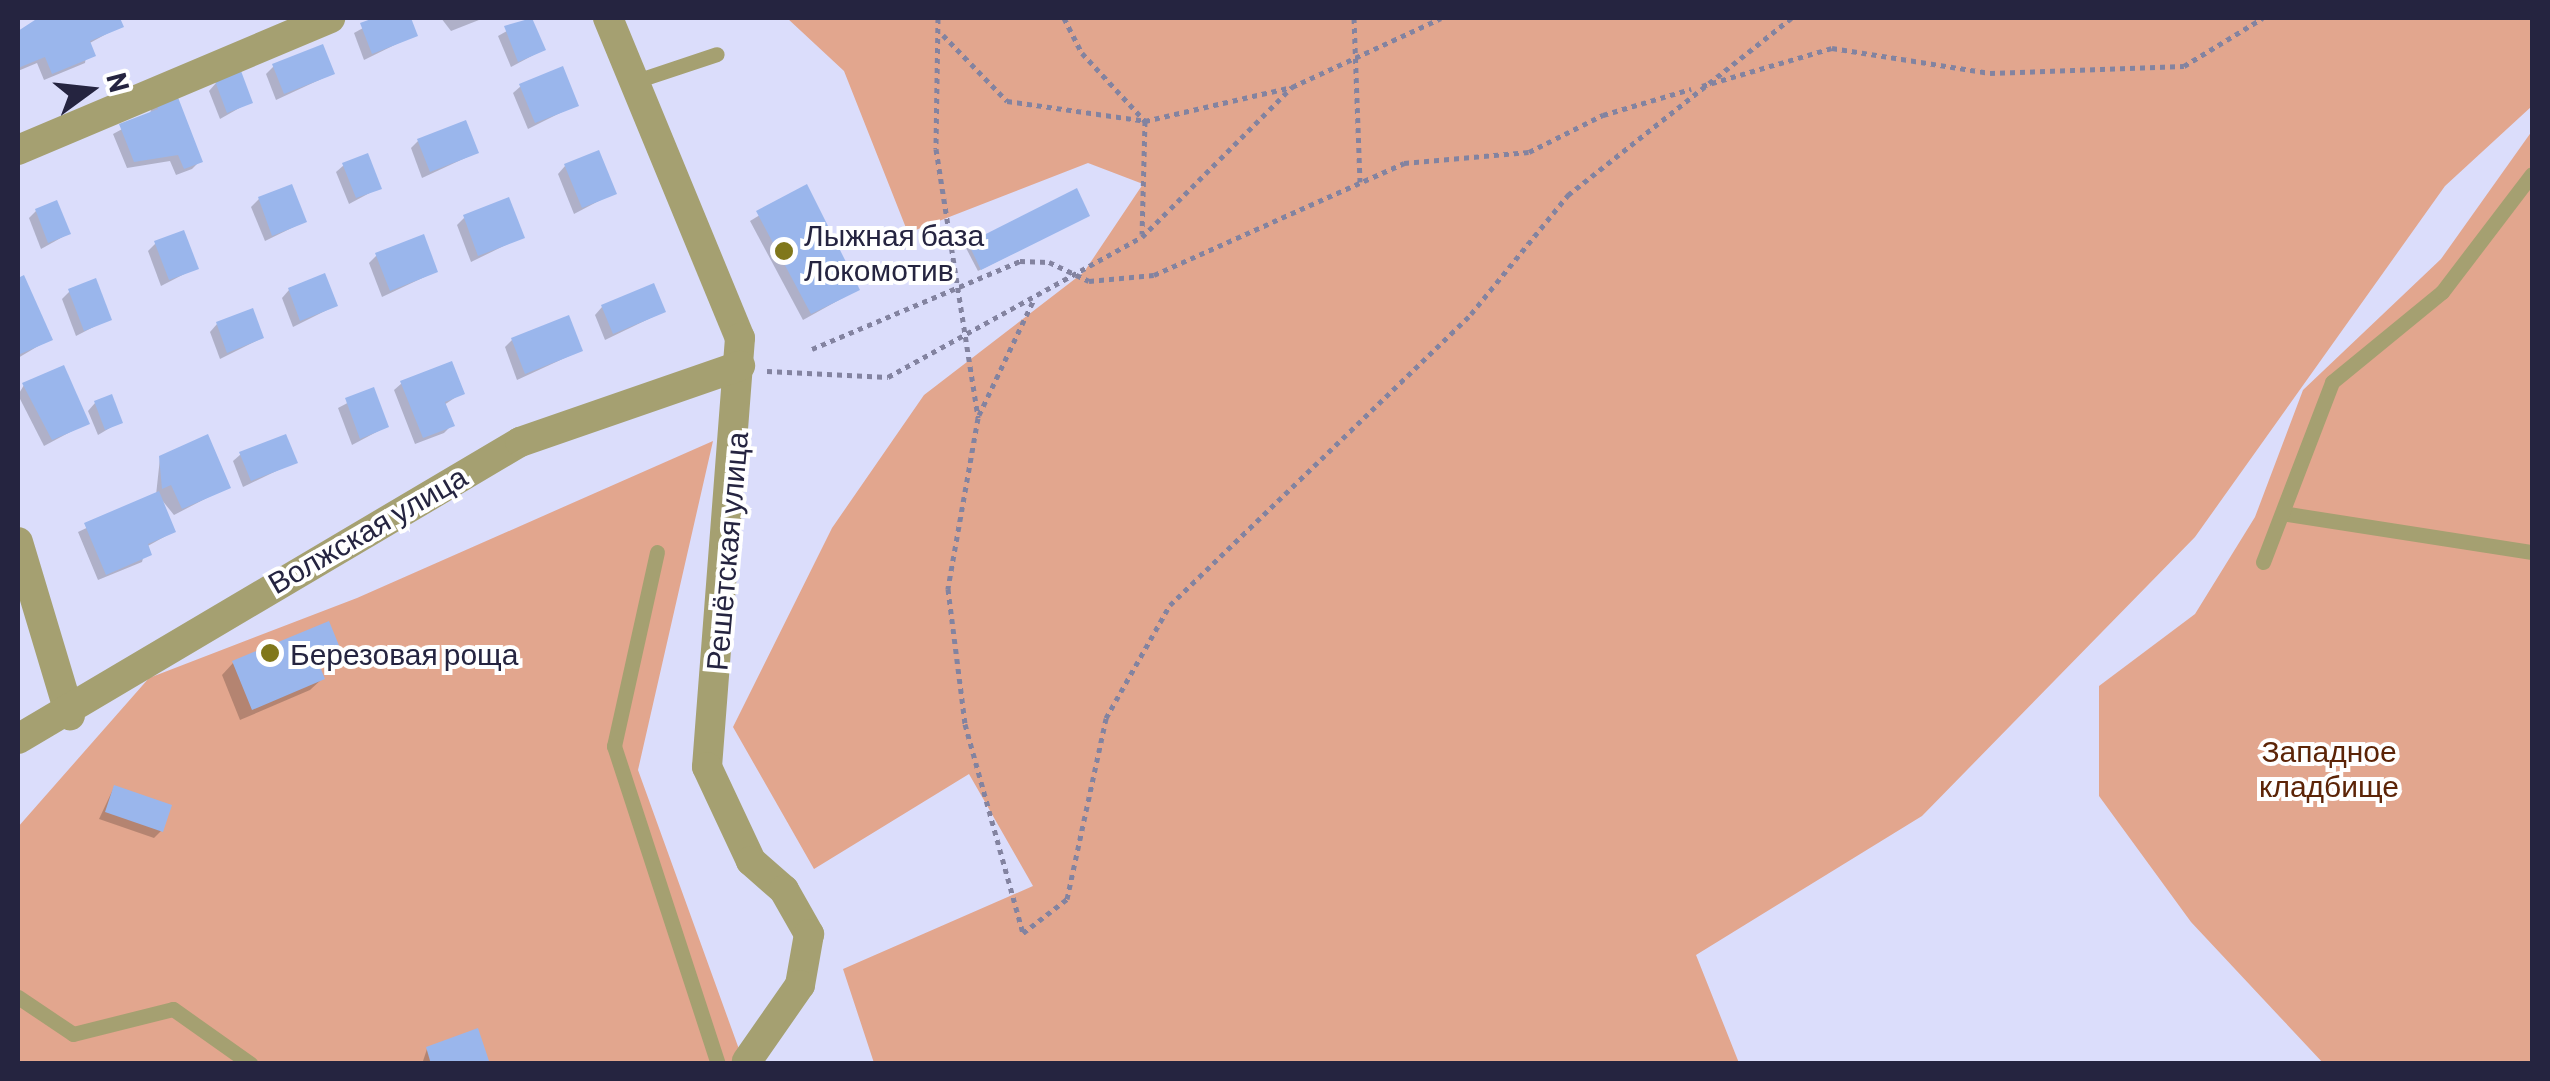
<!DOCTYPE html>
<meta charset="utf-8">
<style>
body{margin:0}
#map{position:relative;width:2550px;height:1081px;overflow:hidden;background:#dbddfb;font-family:Barlow,sans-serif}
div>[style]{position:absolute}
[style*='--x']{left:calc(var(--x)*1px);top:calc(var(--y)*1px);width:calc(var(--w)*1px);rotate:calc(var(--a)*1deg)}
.green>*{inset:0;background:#e2a68e}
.shadow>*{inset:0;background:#0003}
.building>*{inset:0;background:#9ab6ec}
.path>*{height:5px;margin-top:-2.5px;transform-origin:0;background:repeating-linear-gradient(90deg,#8383a0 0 5px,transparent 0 10px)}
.lane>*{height:15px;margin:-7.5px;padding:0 7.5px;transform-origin:7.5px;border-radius:7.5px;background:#a5a071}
.street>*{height:30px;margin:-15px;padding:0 15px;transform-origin:15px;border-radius:15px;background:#a5a071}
.dots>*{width:28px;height:28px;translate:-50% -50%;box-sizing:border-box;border:5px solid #fff;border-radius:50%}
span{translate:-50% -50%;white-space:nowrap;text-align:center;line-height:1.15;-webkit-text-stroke:8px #fff;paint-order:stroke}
.poi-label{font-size:30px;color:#252440}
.left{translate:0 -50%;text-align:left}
.street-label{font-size:30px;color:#252440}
.park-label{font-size:30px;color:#5c2407}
.frame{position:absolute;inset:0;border:20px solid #252440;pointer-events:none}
.north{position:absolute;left:40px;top:40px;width:100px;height:100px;-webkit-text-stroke:8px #fff;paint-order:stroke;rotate:75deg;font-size:28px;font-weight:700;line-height:40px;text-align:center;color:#252440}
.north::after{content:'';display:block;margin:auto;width:35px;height:45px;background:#252440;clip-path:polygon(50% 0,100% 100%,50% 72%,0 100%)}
</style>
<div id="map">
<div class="green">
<i style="clip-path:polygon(787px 18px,2532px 18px,2532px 106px,2445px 186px,2195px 537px,1922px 816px,1696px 955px,1739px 1063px,874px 1063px,843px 969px,1033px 886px,969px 774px,814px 869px,733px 727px,832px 528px,924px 395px,1084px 272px,1143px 184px,1088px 163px,908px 233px,844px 71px)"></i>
<i style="clip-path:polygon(2532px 131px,2532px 1063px,2323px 1063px,2191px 922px,2099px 796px,2099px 686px,2195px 614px,2255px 517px,2303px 390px,2441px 259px)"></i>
<i style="clip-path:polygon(713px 441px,638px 770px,744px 1063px,18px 1064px,18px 827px,149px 678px,357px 598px)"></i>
</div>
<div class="shadow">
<i style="clip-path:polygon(60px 18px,118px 18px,121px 26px,88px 44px,85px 63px,44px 80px,37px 63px,18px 71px,18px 33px)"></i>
<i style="clip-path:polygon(381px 18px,408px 18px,415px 35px,364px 60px,354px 33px)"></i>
<i style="clip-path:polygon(441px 18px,484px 18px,451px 31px)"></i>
<i style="clip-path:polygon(530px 18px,543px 50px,511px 67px,498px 36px)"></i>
<i style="clip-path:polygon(274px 66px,332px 74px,276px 100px,266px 74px)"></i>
<i style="clip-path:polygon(216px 83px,250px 102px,220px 119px,209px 91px)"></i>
<i style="clip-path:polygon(521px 86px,576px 105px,528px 129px,513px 93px)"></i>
<i style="clip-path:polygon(154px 97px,200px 161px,192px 169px,176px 175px,170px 161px,127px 168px,113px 134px,150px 114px)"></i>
<i style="clip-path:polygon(418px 141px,476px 153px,422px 178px,411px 148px)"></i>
<i style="clip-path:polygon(344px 165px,379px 188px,349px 204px,336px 172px)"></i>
<i style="clip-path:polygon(565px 166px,614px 193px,574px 214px,558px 174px)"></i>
<i style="clip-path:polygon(806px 187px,857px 290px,803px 320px,750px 221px)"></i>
<i style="clip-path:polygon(259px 199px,304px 222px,265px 241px,251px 207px)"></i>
<i style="clip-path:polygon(36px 211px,68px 234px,41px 249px,29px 218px)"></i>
<i style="clip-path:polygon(464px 218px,522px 237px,471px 262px,457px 225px)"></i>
<i style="clip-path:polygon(1084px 218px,978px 271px,966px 248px,969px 245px)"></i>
<i style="clip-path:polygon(156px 243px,196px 268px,161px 286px,148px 251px)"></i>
<i style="clip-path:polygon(377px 255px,435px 272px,382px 297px,369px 263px)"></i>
<i style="clip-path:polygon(23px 278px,50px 339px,18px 358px,18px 280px)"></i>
<i style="clip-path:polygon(289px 290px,335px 306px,293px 327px,282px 298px)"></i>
<i style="clip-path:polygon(70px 291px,109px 319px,76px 336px,62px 299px)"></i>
<i style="clip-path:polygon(602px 307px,663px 312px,605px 340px,595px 315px)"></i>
<i style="clip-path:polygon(217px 324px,262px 338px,220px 359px,210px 332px)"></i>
<i style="clip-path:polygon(512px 340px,580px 351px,517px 380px,505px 347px)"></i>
<i style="clip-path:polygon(402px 383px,462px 393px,444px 405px,452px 425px,444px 433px,415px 444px,394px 390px)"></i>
<i style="clip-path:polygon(24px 385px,87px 423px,44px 446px,18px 395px)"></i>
<i style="clip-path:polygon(372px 390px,386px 427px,352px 445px,338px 408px)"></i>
<i style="clip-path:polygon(95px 403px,120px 422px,98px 435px,88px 411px)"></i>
<i style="clip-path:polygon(241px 454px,295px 462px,243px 487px,233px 461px)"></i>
<i style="clip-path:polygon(160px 458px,228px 487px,174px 515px,157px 494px,173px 532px,146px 547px,142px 562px,98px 580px,78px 532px,156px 495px)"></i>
<i style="clip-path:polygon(337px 647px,316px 663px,322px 679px,310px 690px,240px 720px,222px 675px,233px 663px)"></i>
<i style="clip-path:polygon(114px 787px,161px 831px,154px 838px,99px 819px)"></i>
<i style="clip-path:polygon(427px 1049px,488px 1064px,422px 1064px)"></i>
</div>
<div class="building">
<i style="clip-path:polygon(38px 18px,120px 18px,124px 27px,90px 41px,96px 56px,52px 74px,45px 57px,18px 68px,18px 31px)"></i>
<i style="clip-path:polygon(374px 18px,411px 18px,418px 36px,372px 54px,360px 23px)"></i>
<i style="clip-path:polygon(532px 18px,546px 50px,518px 62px,504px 26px)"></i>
<i style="clip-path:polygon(323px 44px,335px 74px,284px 94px,272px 64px)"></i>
<i style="clip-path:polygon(563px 66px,579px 106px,535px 123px,519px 84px)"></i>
<i style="clip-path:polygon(241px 71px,253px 103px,227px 113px,215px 81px)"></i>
<i style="clip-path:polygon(174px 87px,203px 162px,184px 169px,178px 155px,134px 162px,119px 124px,158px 109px,153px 95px)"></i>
<i style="clip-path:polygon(466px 120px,479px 153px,430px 172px,417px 139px)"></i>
<i style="clip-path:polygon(599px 150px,617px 194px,582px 208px,564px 164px)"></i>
<i style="clip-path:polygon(368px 153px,382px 189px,356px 198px,342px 163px)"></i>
<i style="clip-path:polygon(292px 184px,307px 222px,272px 236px,258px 197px)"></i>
<i style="clip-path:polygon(807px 184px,860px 290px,811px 314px,756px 211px)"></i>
<i style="clip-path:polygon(1077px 188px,1090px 216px,981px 270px,968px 243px)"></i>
<i style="clip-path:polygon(509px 197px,525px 238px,478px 256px,463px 215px)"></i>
<i style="clip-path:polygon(57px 200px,71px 234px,48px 243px,35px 209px)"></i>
<i style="clip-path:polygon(184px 230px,199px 269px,169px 280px,154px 241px)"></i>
<i style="clip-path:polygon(424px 234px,438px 272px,390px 291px,375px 253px)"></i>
<i style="clip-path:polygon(325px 273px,338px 306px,300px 321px,288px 288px)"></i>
<i style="clip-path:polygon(24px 275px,53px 340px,18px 355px,18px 278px)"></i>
<i style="clip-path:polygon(96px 278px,112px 320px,84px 331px,68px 289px)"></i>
<i style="clip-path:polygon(654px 283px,666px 312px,613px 334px,601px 305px)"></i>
<i style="clip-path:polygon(253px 308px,264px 338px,227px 353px,216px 322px)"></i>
<i style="clip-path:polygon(569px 315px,583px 351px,525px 374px,511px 338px)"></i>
<i style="clip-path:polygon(452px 361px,465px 394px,445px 402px,455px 426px,423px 438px,400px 381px)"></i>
<i style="clip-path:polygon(64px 365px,90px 424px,52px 440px,22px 383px)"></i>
<i style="clip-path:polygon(374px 387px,389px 427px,360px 439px,345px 398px)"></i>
<i style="clip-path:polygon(112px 394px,123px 423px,105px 430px,94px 401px)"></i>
<i style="clip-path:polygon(208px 434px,231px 488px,182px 509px,171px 485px,162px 489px,159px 456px)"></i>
<i style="clip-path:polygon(286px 434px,298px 463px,251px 481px,239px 452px)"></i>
<i style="clip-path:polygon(159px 491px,176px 532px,148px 544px,152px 555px,106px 575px,84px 523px)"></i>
<i style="clip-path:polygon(329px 621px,340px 648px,316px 657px,325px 679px,252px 710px,232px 661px)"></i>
<i style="clip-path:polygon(114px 785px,172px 805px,163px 832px,105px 812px)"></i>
<i style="clip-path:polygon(478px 1028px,490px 1064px,431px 1064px,426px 1047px)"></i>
</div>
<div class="path">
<i style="--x:938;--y:18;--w:131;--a:90.9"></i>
<i style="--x:936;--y:149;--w:272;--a:81.1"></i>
<i style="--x:978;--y:418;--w:174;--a:100"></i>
<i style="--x:948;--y:589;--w:136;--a:82.8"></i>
<i style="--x:965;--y:724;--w:217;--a:74.5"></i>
<i style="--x:1023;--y:933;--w:56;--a:-37.7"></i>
<i style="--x:1067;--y:899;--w:185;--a:-77.8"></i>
<i style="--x:1106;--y:718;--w:130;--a:-60.5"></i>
<i style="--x:1170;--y:605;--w:419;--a:-44"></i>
<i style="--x:1471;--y:314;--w:154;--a:-50.8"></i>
<i style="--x:1568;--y:195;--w:285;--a:-38.4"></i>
<i style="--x:1064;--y:18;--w:39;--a:63"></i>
<i style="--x:1082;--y:53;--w:93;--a:47.2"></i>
<i style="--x:1145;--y:121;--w:113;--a:91.5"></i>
<i style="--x:1354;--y:18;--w:164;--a:87.9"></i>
<i style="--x:943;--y:35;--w:92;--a:45.9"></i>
<i style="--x:1007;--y:101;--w:139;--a:8.2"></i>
<i style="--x:1145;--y:121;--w:151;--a:-13"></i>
<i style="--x:1292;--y:87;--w:164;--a:-24.8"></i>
<i style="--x:1702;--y:86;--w:135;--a:-16.3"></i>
<i style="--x:1832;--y:48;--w:160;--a:9"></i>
<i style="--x:1990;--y:73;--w:194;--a:-2.1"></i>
<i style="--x:2184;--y:66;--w:92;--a:-31.3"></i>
<i style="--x:812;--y:349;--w:226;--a:-22.9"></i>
<i style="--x:1020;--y:261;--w:29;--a:2"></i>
<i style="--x:1049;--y:262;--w:44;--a:25.4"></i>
<i style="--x:1089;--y:281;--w:65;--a:-5.3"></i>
<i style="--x:1154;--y:275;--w:274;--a:-24.1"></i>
<i style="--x:1404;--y:163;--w:125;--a:-5"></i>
<i style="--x:1529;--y:152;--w:83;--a:-26.6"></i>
<i style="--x:1603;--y:115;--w:92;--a:-16.5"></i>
<i style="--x:767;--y:371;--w:121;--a:2.8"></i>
<i style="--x:888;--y:377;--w:290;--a:-28.9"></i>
<i style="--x:1142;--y:237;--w:212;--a:-45"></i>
<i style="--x:979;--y:415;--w:128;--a:-64.6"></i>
</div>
<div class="lane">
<i style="--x:636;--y:81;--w:85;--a:-18.4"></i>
<i style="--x:2288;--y:514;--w:247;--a:8.9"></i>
<i style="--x:657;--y:552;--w:199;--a:102.5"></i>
<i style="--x:614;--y:746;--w:335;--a:71.9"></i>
<i style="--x:2263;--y:562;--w:193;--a:-69"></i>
<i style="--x:2332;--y:382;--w:142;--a:-39.3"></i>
<i style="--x:2442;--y:292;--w:148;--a:-52.7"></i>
<i style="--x:18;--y:997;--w:66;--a:33.9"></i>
<i style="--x:73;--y:1034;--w:103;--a:-14"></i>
<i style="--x:173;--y:1009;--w:95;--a:35.2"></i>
</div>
<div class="street">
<i style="--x:608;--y:18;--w:346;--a:67.6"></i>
<i style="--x:740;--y:338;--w:430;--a:94.4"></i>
<i style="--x:707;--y:767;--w:104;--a:64.9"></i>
<i style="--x:751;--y:861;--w:44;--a:41.3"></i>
<i style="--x:784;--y:890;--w:51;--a:60.4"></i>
<i style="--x:809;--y:934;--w:52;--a:100"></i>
<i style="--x:800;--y:985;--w:93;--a:124.9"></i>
<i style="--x:18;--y:150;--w:339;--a:-22.9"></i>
<i style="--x:18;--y:542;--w:181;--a:73.3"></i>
<i style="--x:18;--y:739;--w:583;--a:-30.61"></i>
<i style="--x:520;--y:442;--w:233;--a:-19.1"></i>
</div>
<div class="dots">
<i style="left:784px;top:251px;background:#80771b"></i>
<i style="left:270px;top:653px;background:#80771b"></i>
</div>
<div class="poi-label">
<span class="left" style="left:804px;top:251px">Лыжная база<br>Локомотив</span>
<span class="left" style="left:290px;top:653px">Березовая роща</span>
</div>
<div class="street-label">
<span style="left:367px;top:529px;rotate:-30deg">Волжская улица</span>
<span style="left:726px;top:551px;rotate:-85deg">Решётская улица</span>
</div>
<div class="park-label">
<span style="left:2329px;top:767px">Западное<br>кладбище</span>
</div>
<div class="frame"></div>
<div class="north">N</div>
</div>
